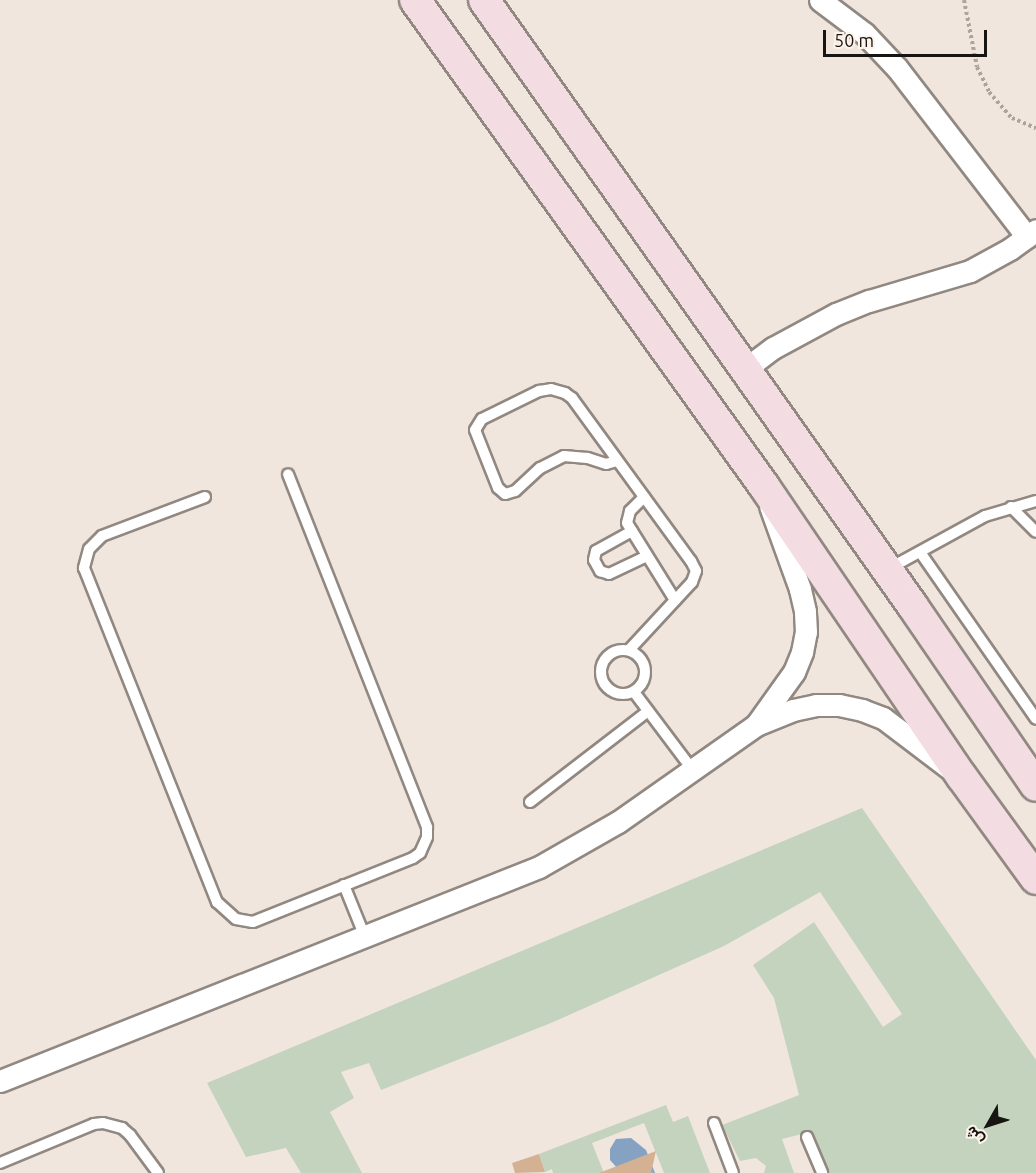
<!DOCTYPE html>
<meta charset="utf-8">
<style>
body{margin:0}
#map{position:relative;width:1036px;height:1173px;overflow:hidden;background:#f0e6de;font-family:Ubuntu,Vazirmatn,sans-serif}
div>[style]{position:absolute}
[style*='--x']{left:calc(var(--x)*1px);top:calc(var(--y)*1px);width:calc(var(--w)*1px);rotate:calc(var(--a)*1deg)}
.green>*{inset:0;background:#c4d3be}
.water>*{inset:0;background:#86a2c2}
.building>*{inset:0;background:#d5b194}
.path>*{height:4px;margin-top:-2px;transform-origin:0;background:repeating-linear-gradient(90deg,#aba49d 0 3px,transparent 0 6px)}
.roads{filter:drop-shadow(2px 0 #918881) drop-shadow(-2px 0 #918881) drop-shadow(0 2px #918881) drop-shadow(0 -2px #918881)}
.lane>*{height:10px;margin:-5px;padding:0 5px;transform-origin:5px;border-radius:5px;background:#fff}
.lane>.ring{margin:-5px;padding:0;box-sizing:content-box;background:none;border:10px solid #fff;border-radius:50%}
.street>*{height:21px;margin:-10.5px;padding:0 10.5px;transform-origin:10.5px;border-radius:10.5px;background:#fff}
.secondary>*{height:30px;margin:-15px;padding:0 15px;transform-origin:15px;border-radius:15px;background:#f3dde3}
span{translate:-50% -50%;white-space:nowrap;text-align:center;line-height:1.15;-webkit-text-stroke:4.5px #fef3eb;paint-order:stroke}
.north{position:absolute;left:958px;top:1095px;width:60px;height:60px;-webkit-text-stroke:4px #fef3eb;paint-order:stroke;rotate:231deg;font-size:16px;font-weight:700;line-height:24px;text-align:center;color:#171411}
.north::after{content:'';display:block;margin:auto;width:21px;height:27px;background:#171411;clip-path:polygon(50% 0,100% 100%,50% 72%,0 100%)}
.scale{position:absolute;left:823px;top:30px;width:164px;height:27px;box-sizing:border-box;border:3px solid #171411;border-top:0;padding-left:8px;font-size:18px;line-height:21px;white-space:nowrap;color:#171411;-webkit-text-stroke:4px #fef3eb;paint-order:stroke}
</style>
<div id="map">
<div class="green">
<i style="clip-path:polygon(862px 808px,1036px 1060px,1036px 1173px,823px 1173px,806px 1133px,782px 1139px,794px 1173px,764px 1173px,766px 1166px,756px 1158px,740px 1161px,722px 1125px,799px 1095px,774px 998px,753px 965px,814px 922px,883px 1027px,902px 1014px,820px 892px,724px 946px,551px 1023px,381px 1090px,369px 1063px,341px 1072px,354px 1098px,330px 1112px,362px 1173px,301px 1173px,286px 1148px,246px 1157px,207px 1083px)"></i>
<i style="clip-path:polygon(666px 1105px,673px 1122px,688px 1116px,710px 1173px,664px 1173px,644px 1123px,592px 1143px,604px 1173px,553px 1173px,552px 1169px,545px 1172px,539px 1154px)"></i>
</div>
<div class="water">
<i style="clip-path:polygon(631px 1138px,646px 1150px,655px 1173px,619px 1170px,610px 1160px,610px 1149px,616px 1139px)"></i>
</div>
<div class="building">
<i style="clip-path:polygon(656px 1151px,651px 1173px,599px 1173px)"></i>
<i style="clip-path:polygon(539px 1154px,545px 1172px,515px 1173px,512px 1163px)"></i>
</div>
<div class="path">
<i style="--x:964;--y:0;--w:68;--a:79"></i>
<i style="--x:977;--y:67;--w:28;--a:64"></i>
<i style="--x:989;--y:92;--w:35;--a:49"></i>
<i style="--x:1012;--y:118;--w:26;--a:23"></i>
</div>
<div class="roads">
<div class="lane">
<i style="--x:617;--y:461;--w:11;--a:165"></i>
<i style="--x:606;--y:464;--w:20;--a:-162"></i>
<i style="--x:587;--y:458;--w:23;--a:-175"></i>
<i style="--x:564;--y:456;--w:27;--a:153"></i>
<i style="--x:540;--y:468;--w:34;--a:137"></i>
<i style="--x:515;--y:491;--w:10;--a:163"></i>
<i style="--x:505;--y:494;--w:9;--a:-139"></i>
<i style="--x:498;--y:488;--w:62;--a:-111.6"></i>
<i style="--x:475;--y:430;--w:13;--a:-58"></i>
<i style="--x:482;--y:419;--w:64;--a:-26.2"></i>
<i style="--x:539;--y:391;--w:12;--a:-9"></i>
<i style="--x:551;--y:389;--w:15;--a:16"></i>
<i style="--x:565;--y:393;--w:9;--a:36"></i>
<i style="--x:572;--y:398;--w:202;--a:53.9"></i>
<i style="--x:691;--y:561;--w:11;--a:63"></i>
<i style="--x:696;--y:571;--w:12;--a:110"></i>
<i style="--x:692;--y:582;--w:93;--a:132.8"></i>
<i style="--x:205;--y:497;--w:110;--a:159.3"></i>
<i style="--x:102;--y:536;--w:18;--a:135"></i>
<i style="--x:89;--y:549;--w:20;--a:105"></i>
<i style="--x:84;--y:568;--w:360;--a:68.3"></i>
<i style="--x:217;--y:902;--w:25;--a:42"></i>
<i style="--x:236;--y:919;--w:17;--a:10"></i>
<i style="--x:253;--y:922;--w:172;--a:-21.8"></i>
<i style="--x:413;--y:858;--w:9;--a:-36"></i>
<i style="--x:420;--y:853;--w:17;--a:-66"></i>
<i style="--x:427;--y:837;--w:10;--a:-90"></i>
<i style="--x:427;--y:827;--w:379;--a:-111.5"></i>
<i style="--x:644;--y:497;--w:20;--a:135"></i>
<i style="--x:630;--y:511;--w:12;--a:104"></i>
<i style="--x:627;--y:523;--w:91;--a:58.1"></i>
<i style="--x:1011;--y:507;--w:35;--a:45"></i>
<i style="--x:632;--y:531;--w:41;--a:150.9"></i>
<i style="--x:596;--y:551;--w:9;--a:103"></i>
<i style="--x:594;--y:560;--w:13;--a:61"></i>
<i style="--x:600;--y:571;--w:9;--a:18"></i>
<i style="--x:609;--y:574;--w:42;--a:-25.3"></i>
<i style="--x:920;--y:552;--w:203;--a:55.2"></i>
<i style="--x:890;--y:568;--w:108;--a:-28.7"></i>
<i style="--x:985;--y:516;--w:53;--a:-16.4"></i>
<i class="ring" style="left:601px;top:650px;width:34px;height:34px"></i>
<i style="--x:634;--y:692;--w:96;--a:53"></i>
<i style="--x:530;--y:802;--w:149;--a:-37.6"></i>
<i style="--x:344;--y:885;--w:56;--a:68"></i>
<i style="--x:714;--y:1123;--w:53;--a:69.2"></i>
<i style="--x:807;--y:1137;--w:39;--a:67"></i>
<i style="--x:0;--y:1163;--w:102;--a:-22.5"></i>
<i style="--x:94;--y:1124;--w:9;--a:-6"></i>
<i style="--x:103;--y:1123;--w:20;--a:15"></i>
<i style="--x:122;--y:1128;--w:11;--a:41"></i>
<i style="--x:130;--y:1135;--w:47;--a:53.6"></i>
</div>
<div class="street">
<i style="--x:820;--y:0;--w:55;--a:36.9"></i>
<i style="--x:864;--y:33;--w:48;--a:46.7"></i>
<i style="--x:897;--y:68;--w:213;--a:52.4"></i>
<i style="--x:745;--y:369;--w:35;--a:-37"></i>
<i style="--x:773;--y:348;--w:72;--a:-28.4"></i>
<i style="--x:836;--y:314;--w:35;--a:-22"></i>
<i style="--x:869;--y:301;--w:105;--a:-16.5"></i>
<i style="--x:970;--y:271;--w:46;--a:-28.8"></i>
<i style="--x:1010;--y:249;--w:32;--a:-36"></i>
<i style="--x:756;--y:725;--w:65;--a:-54.4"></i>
<i style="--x:794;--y:672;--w:22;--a:-68"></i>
<i style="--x:802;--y:652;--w:20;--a:-79"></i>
<i style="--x:806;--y:632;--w:21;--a:-93"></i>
<i style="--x:805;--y:611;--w:23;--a:-103"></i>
<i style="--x:800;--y:589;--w:88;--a:-109.9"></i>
<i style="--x:0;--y:1081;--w:580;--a:-21.65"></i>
<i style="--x:539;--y:867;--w:91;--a:-29.7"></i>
<i style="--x:618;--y:822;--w:169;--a:-35.1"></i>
<i style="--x:756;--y:725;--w:40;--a:-22"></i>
<i style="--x:793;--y:710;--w:24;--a:-12"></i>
<i style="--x:816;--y:705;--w:23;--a:0"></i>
<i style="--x:839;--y:705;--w:24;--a:12"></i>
<i style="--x:862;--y:710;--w:22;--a:21"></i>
<i style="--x:883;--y:718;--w:83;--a:37.1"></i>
</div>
<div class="secondary">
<i style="--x:415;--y:0;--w:598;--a:54.32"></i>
<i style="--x:764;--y:486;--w:352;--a:55.8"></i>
<i style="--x:962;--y:777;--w:126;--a:54"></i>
<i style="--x:484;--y:0;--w:741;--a:54.72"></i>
<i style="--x:912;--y:605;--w:219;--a:55.6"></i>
</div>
</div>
<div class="north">ش</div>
<div class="scale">50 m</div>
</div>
